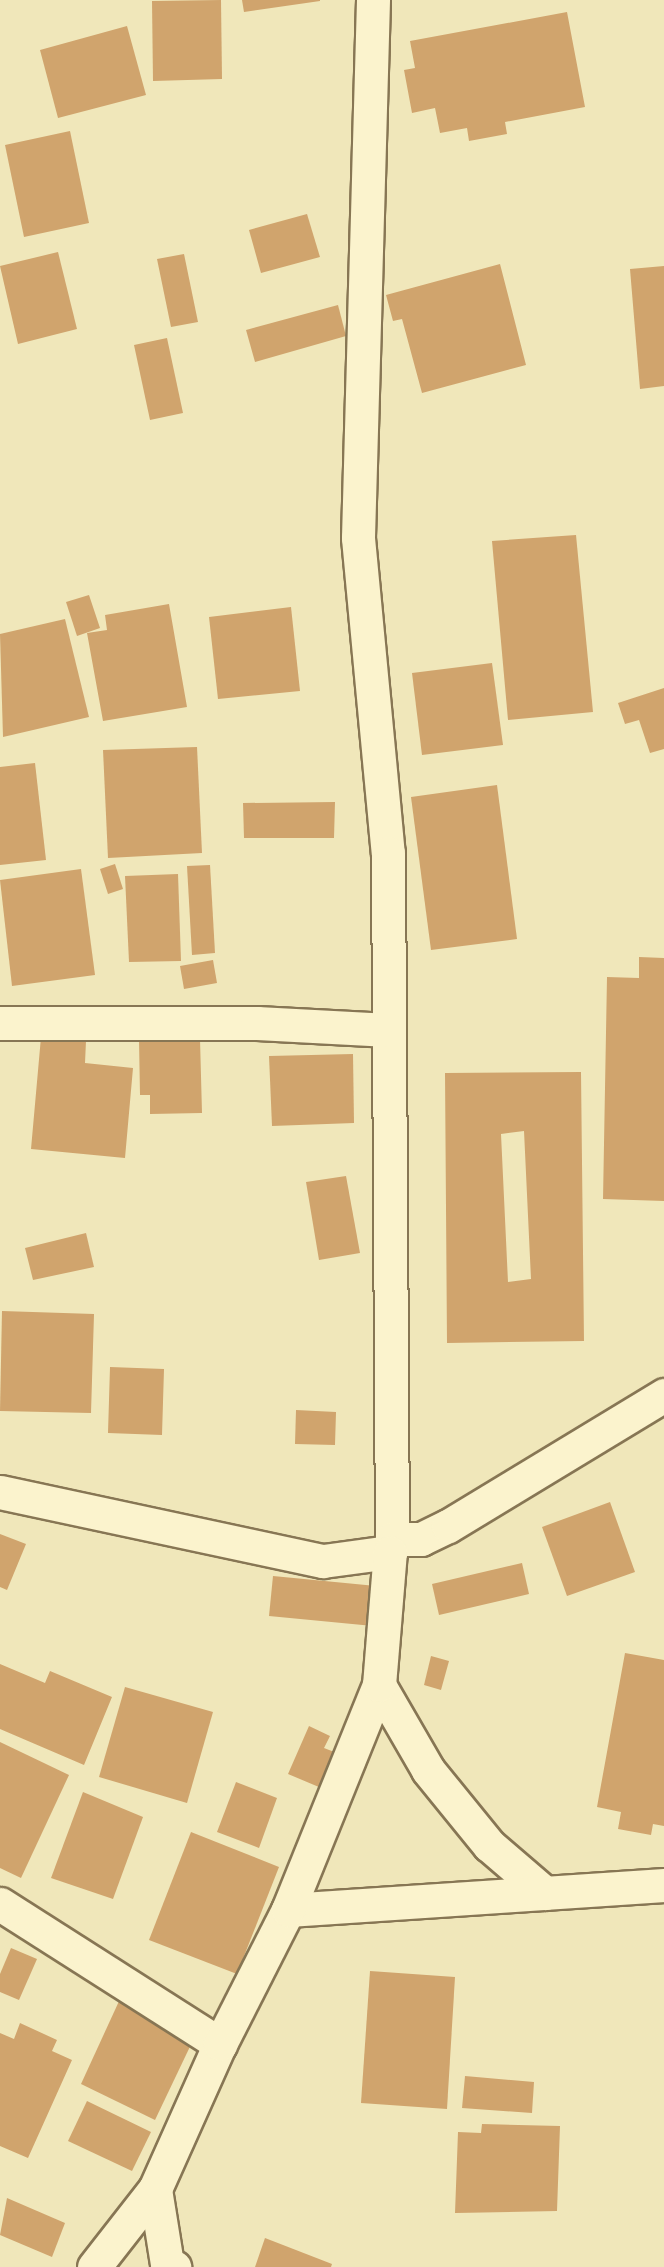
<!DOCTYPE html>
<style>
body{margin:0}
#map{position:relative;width:664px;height:2267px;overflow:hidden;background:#f0e7ba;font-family:Bitter,serif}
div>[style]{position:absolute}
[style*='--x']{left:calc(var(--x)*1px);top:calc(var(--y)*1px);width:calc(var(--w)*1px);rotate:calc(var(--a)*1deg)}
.building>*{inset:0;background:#d0a46d}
.roads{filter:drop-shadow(2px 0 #877654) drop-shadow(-2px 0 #877654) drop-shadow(0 2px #877654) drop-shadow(0 -2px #877654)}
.minor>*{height:33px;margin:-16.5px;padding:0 16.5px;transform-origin:16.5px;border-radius:16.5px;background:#fbf3cd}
span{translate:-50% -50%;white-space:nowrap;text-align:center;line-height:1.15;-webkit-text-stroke:4.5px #f7f0ca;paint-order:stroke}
</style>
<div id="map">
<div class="building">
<i style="clip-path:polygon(221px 0,222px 79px,153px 81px,152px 1px)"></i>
<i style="clip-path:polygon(242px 0,320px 0,320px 1px,244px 12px)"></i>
<i style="clip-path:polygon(567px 12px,585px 107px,505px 122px,507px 134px,469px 141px,467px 128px,440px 133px,435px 108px,412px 113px,404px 70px,415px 68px,410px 41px)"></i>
<i style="clip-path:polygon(127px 26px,146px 95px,58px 118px,40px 50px)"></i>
<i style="clip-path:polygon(70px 131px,89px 223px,24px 237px,5px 145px)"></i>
<i style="clip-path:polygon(307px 214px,320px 257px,261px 273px,249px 230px)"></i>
<i style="clip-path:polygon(58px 252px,77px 329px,18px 344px,0 266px)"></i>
<i style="clip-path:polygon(184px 254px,198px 322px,171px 327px,157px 259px)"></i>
<i style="clip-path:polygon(500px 264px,526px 365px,422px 393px,402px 319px,393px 321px,386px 295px)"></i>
<i style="clip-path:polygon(664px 266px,664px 386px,640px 389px,630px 269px)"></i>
<i style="clip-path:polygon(338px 305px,346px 336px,255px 362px,246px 330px)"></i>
<i style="clip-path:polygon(167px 338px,183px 413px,150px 420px,134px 345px)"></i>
<i style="clip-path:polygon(576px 535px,593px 712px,508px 720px,492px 541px)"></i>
<i style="clip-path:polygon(89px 595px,100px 628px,77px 636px,66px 602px)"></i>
<i style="clip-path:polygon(169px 604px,187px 707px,103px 721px,87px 633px,107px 630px,105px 615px)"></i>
<i style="clip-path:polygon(291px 607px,300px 691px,218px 699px,209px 617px)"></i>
<i style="clip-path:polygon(65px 619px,89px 717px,3px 737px,0 634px)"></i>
<i style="clip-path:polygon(492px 663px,503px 745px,422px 755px,412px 673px)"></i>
<i style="clip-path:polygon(664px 688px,664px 749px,650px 753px,639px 720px,625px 724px,618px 703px)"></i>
<i style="clip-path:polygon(197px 747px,202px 853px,108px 858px,103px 750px)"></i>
<i style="clip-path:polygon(35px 763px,46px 860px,0 865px,0 767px)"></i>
<i style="clip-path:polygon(497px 785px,517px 939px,431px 950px,411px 797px)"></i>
<i style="clip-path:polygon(335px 802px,334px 838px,244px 838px,243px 803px)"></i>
<i style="clip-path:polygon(115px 864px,123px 889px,108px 894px,100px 869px)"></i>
<i style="clip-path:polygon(210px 865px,215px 953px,192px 955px,187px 866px)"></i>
<i style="clip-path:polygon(81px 869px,95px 975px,12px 986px,0 880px)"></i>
<i style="clip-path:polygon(178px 874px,181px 961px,129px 962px,125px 876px)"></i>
<i style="clip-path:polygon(639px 957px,664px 958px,664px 1201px,603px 1199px,607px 977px,639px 978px)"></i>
<i style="clip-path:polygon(213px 960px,217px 983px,184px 989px,180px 966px)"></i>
<i style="clip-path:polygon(41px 1037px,86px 1041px,85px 1063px,133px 1068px,125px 1158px,31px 1149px)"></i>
<i style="clip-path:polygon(200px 1039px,202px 1113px,150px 1114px,150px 1095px,140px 1095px,139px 1040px)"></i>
<i style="clip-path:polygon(353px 1054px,354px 1123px,272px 1126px,269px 1056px)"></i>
<i style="clip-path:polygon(evenodd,581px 1072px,584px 1341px,447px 1343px,445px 1073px,581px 1072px,524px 1131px,531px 1279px,508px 1282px,501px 1134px,524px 1131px)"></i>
<i style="clip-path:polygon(346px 1176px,360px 1253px,319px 1260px,306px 1182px)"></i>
<i style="clip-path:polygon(86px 1233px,94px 1267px,33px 1280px,25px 1248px)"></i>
<i style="clip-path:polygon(2px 1311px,94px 1314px,91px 1413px,0 1411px)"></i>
<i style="clip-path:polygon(110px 1367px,164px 1369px,162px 1435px,108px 1433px)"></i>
<i style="clip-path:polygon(296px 1410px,336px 1412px,335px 1445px,295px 1444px)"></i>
<i style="clip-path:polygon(610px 1502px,635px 1572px,567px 1596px,542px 1527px)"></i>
<i style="clip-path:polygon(0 1534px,26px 1544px,7px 1590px,0 1587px)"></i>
<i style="clip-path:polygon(522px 1563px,529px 1594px,439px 1615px,432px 1584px)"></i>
<i style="clip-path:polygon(273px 1576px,376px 1586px,373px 1626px,269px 1616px)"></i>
<i style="clip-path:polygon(625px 1653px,664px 1660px,664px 1826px,653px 1824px,651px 1835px,618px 1829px,621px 1812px,597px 1807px)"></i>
<i style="clip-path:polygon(431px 1656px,449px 1661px,441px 1690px,424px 1685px)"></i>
<i style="clip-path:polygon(0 1664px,45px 1683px,50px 1671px,112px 1697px,84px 1765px,0 1729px)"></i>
<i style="clip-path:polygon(125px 1687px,213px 1712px,187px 1803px,99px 1777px)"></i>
<i style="clip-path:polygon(309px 1726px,330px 1736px,324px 1748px,342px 1755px,326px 1790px,288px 1774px)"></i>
<i style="clip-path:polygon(0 1742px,69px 1775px,21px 1878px,0 1868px)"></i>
<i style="clip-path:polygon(236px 1782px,277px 1798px,259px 1848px,217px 1832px)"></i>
<i style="clip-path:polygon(83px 1792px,143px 1817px,113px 1899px,51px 1878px)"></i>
<i style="clip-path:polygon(191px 1832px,279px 1867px,237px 1974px,149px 1940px)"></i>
<i style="clip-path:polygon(11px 1948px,37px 1959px,19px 2000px,0 1992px,0 1974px)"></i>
<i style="clip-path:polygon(370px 1971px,455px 1977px,447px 2109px,361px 2103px)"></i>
<i style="clip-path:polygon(120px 1999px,196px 2034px,155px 2120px,81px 2084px)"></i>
<i style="clip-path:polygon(20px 2023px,57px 2040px,52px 2051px,72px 2060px,28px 2158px,0 2146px,0 2033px,14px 2039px)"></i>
<i style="clip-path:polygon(465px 2076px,534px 2082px,532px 2113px,462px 2108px)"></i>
<i style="clip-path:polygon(87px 2101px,151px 2132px,132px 2171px,68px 2141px)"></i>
<i style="clip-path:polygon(482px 2124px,560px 2126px,557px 2211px,455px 2213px,458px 2132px,481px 2133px)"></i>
<i style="clip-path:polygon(7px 2198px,65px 2223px,52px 2257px,0 2235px)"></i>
<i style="clip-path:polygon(265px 2238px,332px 2264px,331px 2267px,255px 2267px)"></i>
</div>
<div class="roads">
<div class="minor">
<i style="--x:373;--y:0;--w:538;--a:91.6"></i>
<i style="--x:358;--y:538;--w:316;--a:84.6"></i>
<i style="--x:388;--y:853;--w:686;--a:89.67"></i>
<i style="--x:0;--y:1023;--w:257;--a:0"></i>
<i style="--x:257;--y:1023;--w:132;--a:3"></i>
<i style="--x:0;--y:1492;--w:330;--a:12.1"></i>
<i style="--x:323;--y:1561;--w:68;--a:-7.7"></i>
<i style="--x:390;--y:1552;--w:13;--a:-81"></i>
<i style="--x:392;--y:1539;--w:29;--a:0"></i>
<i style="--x:421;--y:1539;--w:30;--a:-26"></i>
<i style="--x:448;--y:1526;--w:253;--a:-31.2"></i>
<i style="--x:379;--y:1685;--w:98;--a:60"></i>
<i style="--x:428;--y:1770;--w:97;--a:50.9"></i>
<i style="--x:489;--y:1845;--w:74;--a:40.6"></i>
<i style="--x:0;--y:1904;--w:261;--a:32.5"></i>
<i style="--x:288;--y:1910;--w:377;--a:-3.8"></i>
<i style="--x:155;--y:2189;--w:76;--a:80.9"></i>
<i style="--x:167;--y:2264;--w:8;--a:23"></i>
<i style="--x:94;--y:2267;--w:99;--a:-52"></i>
<i style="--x:155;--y:2189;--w:159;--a:-65.9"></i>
<i style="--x:220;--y:2044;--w:150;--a:-63.1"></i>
<i style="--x:288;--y:1910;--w:243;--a:-68"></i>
<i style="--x:379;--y:1685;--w:133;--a:-85.3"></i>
</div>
</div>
</div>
